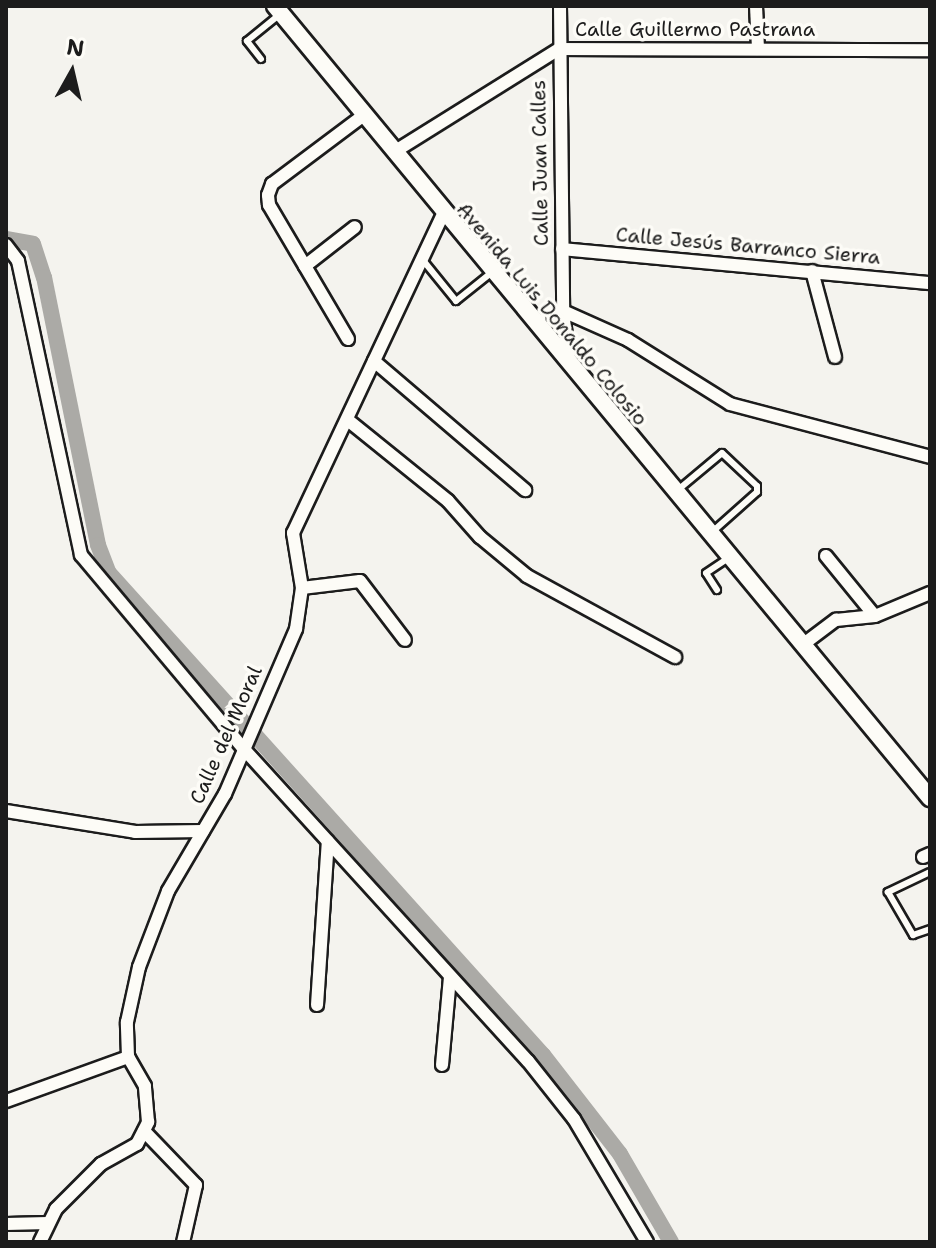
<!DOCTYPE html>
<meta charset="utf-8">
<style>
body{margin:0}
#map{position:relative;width:936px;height:1248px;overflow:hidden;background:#f4f3ee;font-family:"Shantell Sans",sans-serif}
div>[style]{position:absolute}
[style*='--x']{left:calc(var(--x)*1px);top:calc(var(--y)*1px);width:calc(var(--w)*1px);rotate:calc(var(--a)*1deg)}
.canal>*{height:16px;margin:-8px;padding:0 8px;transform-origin:8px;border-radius:8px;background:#abaaa6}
.roads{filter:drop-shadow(2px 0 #1c1c1c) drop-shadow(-2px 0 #1c1c1c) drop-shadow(0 2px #1c1c1c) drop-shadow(0 -2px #1c1c1c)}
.lane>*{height:6px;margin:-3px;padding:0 3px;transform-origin:3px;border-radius:3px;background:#fdfcf7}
.street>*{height:12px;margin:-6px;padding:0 6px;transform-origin:6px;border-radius:6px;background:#fdfcf7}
.secondary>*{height:16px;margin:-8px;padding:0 8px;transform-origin:8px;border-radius:8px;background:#fdfcf7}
span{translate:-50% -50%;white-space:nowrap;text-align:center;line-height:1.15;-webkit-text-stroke:7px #fdfcf7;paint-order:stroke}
.street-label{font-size:20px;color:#1c1c1c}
.frame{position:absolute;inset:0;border:8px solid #1c1c1c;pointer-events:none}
.north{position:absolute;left:32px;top:32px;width:80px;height:80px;-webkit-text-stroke:6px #fdfcf7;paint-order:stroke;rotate:8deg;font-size:22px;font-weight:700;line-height:32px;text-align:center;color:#1c1c1c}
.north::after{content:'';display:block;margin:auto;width:28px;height:36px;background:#1c1c1c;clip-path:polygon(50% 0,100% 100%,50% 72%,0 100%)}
</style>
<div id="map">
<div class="canal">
<i style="--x:6;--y:239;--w:27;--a:10"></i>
<i style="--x:33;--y:244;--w:35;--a:72"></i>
<i style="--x:44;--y:277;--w:273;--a:78.6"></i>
<i style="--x:98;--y:545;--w:30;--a:69"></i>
<i style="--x:109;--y:573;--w:649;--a:48"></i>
<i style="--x:543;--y:1055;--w:125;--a:52.1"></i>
<i style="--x:620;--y:1154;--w:102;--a:59.9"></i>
</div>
<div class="roads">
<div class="lane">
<i style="--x:261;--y:59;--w:23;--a:-128"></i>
<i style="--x:247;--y:41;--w:41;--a:-39.1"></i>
<i style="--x:422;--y:259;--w:54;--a:51"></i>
<i style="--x:456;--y:301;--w:45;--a:-38.7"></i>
<i style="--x:679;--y:489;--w:56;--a:-39.9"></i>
<i style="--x:722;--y:453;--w:48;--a:43.3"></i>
<i style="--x:757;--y:486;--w:6;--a:90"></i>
<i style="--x:757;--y:492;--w:62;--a:138.3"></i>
<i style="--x:717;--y:590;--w:20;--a:-123"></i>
<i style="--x:706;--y:573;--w:27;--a:-34"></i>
<i style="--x:930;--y:872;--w:47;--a:154.5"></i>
<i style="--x:888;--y:892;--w:50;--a:59.8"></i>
<i style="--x:913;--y:935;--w:18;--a:-19"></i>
</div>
<div class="street">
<i style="--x:560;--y:6;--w:305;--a:89.4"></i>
<i style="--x:563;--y:311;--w:50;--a:83.2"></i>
<i style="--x:756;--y:6;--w:43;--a:87.3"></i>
<i style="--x:394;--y:152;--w:195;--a:-32"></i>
<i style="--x:559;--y:49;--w:371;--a:0.2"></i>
<i style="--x:6;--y:245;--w:20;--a:53"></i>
<i style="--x:18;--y:261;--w:301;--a:77.9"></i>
<i style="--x:81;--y:555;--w:252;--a:50"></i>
<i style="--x:243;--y:748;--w:423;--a:47.7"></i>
<i style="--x:528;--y:1061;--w:74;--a:51.6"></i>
<i style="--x:574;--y:1119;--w:143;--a:59.3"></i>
<i style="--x:562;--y:249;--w:370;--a:5.3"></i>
<i style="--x:305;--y:266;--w:63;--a:-38"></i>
<i style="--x:812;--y:271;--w:89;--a:75"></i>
<i style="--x:563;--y:311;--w:71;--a:24"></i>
<i style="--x:628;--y:340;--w:120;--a:32.1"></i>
<i style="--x:730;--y:404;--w:207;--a:14.8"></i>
<i style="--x:348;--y:339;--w:156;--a:-120.5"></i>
<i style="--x:269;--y:205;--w:10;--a:-96"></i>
<i style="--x:268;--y:195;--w:12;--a:-70"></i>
<i style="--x:272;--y:184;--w:115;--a:-36.9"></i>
<i style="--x:374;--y:361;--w:199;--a:40.5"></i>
<i style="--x:349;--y:421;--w:127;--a:38.9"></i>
<i style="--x:448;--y:501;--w:48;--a:48.4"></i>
<i style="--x:480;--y:537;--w:61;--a:39.7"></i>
<i style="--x:527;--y:576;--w:169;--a:28.7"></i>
<i style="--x:826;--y:556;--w:77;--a:50.8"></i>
<i style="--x:302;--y:588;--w:58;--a:-6.9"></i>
<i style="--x:360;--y:581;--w:74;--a:52.7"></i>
<i style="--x:805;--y:643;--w:39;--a:-37"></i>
<i style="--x:836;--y:620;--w:39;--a:-6"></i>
<i style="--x:875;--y:616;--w:60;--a:-22.7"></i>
<i style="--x:6;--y:811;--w:131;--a:9.2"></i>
<i style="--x:135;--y:832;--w:68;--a:-0.8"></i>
<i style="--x:923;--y:857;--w:8;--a:-23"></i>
<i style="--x:317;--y:1005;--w:164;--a:-86.2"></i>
<i style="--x:442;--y:1065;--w:88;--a:-84.8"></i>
<i style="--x:6;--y:1101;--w:130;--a:-19.8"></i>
<i style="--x:144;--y:1131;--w:75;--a:46.1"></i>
<i style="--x:196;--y:1185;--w:58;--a:102.8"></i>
<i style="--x:6;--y:1224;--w:42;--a:-1.4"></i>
<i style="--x:40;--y:1242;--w:37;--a:-64"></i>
<i style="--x:56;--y:1209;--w:64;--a:-45"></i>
<i style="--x:101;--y:1164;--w:41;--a:-29.1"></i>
<i style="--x:137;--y:1144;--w:25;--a:-63"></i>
<i style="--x:148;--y:1122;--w:36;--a:-95"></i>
<i style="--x:145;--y:1086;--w:34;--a:-120"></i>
<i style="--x:128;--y:1057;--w:35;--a:-92"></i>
<i style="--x:127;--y:1022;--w:56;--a:-77.7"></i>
<i style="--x:139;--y:967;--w:81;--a:-69.1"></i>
<i style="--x:168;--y:891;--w:113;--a:-59.6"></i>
<i style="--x:225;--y:794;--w:180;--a:-66.7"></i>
<i style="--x:296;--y:629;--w:41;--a:-81.7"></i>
<i style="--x:302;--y:588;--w:56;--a:-99.3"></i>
<i style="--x:293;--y:533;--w:353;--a:-64.8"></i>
</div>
<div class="secondary">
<i style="--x:275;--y:6;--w:1028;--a:50.41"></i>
</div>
</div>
<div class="street-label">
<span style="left:695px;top:29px">Calle Guillermo Pastrana</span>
<span style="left:540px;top:163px;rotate:-91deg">Calle Juan Calles</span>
<span style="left:748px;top:246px;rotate:5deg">Calle Jesús Barranco Sierra</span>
<span style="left:552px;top:314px;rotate:50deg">Avenida Luis Donaldo Colosio</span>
<span style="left:226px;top:735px;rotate:-66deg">Calle del Moral</span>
</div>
<div class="frame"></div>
<div class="north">N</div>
</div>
